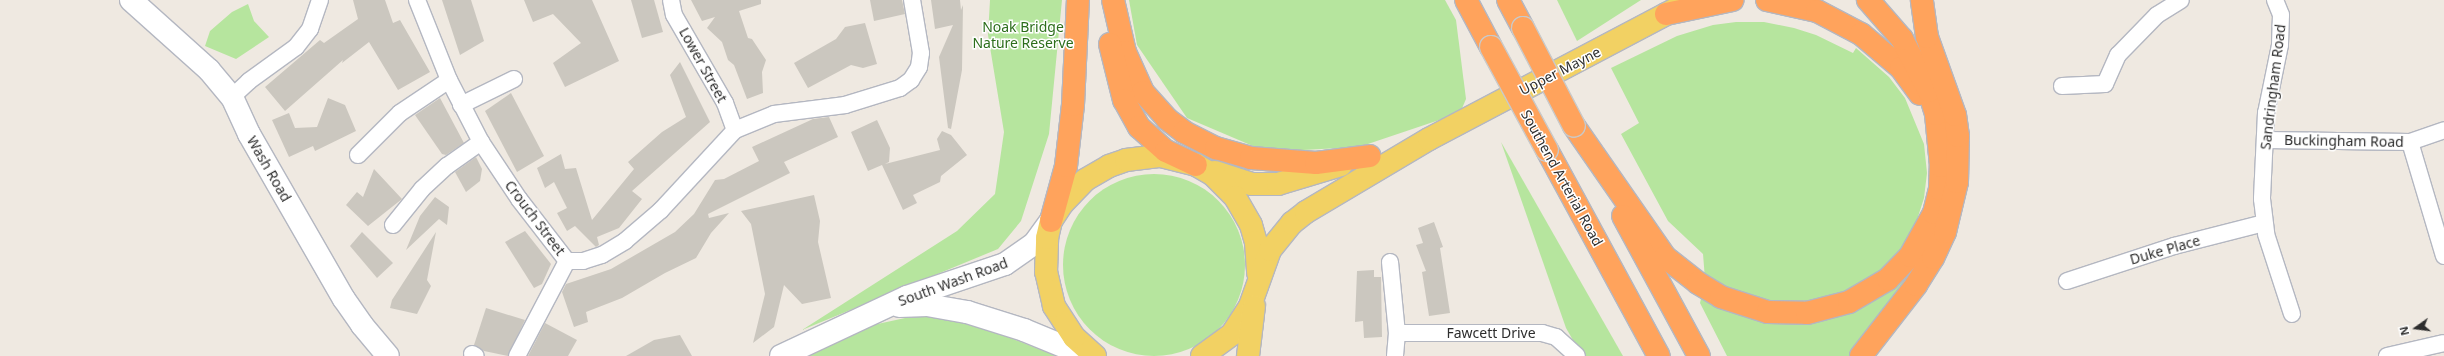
<!DOCTYPE html>
<style>
body{margin:0}
#map{position:relative;width:2444px;height:356px;overflow:hidden;background:#efe9e1;font-family:"Noto Sans",sans-serif}
div>[style]{position:absolute}
[style*='--x']{left:calc(var(--x)*1px);top:calc(var(--y)*1px);width:calc(var(--w)*1px);rotate:calc(var(--a)*1deg)}
.green>*{inset:0;background:#b6e59e}
.round{border-radius:50%}
.building>*{inset:0;background:#cbc7bf}
.roads{filter:drop-shadow(1px 0 #b4b7c1) drop-shadow(-1px 0 #b4b7c1) drop-shadow(0 1px #b4b7c1) drop-shadow(0 -1px #b4b7c1)}
.street>*{height:16px;margin:-8px;padding:0 8px;transform-origin:8px;border-radius:8px;background:#fff}
.secondary>*{height:22px;margin:-11px;padding:0 11px;transform-origin:11px;border-radius:11px;background:#fff}
.primary>*{height:22px;margin:-11px;padding:0 11px;transform-origin:11px;border-radius:11px;background:#f2d163}
.highway>*{height:22px;margin:-11px;padding:0 11px;transform-origin:11px;border-radius:11px;background:#ffa35c}
.bridges{filter:drop-shadow(1px 0 #c9c9c9) drop-shadow(-1px 0 #c9c9c9) drop-shadow(0 1px #c9c9c9) drop-shadow(0 -1px #c9c9c9)}
.highway-bridge>*{height:22px;margin:-11px;padding:0 11px;transform-origin:11px;border-radius:11px;background:#ffa35c}
span{translate:-50% -50%;white-space:nowrap;text-align:center;line-height:1.15;-webkit-text-stroke:3px #fff;paint-order:stroke}
.park-label{font-size:14px;color:#2c6e1b}
.street-label{font-size:14px;color:#2e2e2e}
.north{position:absolute;left:2396px;top:308px;width:40px;height:40px;-webkit-text-stroke:3px #fff;paint-order:stroke;rotate:256deg;font-size:11px;font-weight:700;line-height:16px;text-align:center;color:#2e2e2e}
.north::after{content:'';display:block;margin:auto;width:14px;height:18px;background:#2e2e2e;clip-path:polygon(50% 0,100% 100%,50% 72%,0 100%)}
</style>
<div id="map">
<div class="green">
<i style="clip-path:polygon(990px 0,1062px 0,1049px 134px,1021px 221px,998px 249px,802px 330px,957px 231px,995px 194px,1004px 132px,988px 35px)"></i>
<i style="clip-path:polygon(1129px 0,1445px 0,1456px 20px,1466px 99px,1460px 113px,1359px 147px,1267px 152px,1187px 118px,1137px 45px)"></i>
<i style="clip-path:polygon(1557px 0,1641px 0,1577px 41px)"></i>
<i style="clip-path:polygon(248px 4px,254px 21px,269px 37px,236px 59px,205px 46px,210px 31px,232px 12px)"></i>
<i style="clip-path:polygon(1736px 22px,1764px 22px,1794px 28px,1816px 35px,1853px 53px,1856px 48px,1889px 77px,1905px 98px,1924px 144px,1927px 173px,1924px 198px,1916px 223px,1902px 249px,1867px 284px,1816px 304px,1757px 302px,1705px 279px,1703px 254px,1668px 221px,1621px 134px,1639px 123px,1611px 68px,1677px 36px,1713px 25px)"></i>
<i style="clip-path:polygon(1501px 142px,1623px 356px,1582px 356px,1566px 328px)"></i>
<i class="round" style="left:1063px;top:174px;width:182px;height:182px"></i>
<i style="clip-path:polygon(1914px 266px,1916px 269px,1849px 356px,1727px 356px,1700px 303px,1702px 294px,1787px 320px)"></i>
<i style="clip-path:polygon(929px 316px,973px 323px,1056px 356px,807px 356px,873px 325px,905px 318px)"></i>
</div>
<div class="building">
<i style="clip-path:polygon(353px 0,385px 0,393px 23px,400px 20px,430px 72px,398px 90px,369px 42px,342px 63px,343px 60px,285px 111px,265px 87px,320px 40px,324px 43px,358px 19px)"></i>
<i style="clip-path:polygon(442px 0,471px 0,484px 41px,460px 55px)"></i>
<i style="clip-path:polygon(524px 0,592px 0,619px 61px,565px 87px,553px 63px,581px 43px,553px 14px,533px 22px)"></i>
<i style="clip-path:polygon(631px 0,654px 0,663px 32px,642px 38px)"></i>
<i style="clip-path:polygon(691px 0,761px 0,761px 4px,739px 11px,748px 38px,752px 39px,766px 60px,762px 72px,763px 93px,747px 99px,734px 65px,728px 60px,722px 42px,707px 28px,715px 17px,702px 21px)"></i>
<i style="clip-path:polygon(870px 0,902px 0,905px 14px,874px 21px)"></i>
<i style="clip-path:polygon(931px 0,960px 0,961px 10px,963px 5px,962px 70px,951px 129px,948px 128px,939px 57px,953px 25px,935px 29px)"></i>
<i style="clip-path:polygon(865px 23px,877px 64px,863px 68px,851px 65px,808px 88px,794px 63px,836px 39px,845px 27px)"></i>
<i style="clip-path:polygon(680px 62px,710px 122px,632px 191px,642px 199px,619px 228px,597px 237px,599px 245px,596px 247px,575px 226px,567px 231px,557px 213px,567px 208px,554px 182px,545px 188px,537px 168px,561px 154px,565px 169px,576px 168px,592px 220px,634px 169px,628px 162px,662px 132px,686px 117px,670px 75px)"></i>
<i style="clip-path:polygon(511px 93px,544px 156px,517px 172px,485px 111px)"></i>
<i style="clip-path:polygon(328px 98px,345px 105px,356px 131px,315px 151px,313px 146px,289px 157px,272px 120px,289px 113px,295px 128px,317px 127px)"></i>
<i style="clip-path:polygon(440px 98px,464px 143px,446px 155px,442px 154px,415px 115px)"></i>
<i style="clip-path:polygon(829px 117px,838px 137px,784px 162px,790px 173px,708px 214px,709px 218px,729px 213px,711px 233px,696px 258px,665px 273px,622px 298px,586px 312px,588px 322px,574px 327px,562px 292px,566px 284px,611px 269px,675px 232px,694px 214px,715px 180px,724px 179px,759px 161px,752px 147px,813px 119px)"></i>
<i style="clip-path:polygon(877px 120px,890px 148px,889px 162px,885px 164px,940px 150px,937px 139px,942px 131px,951px 135px,967px 155px,941px 176px,940px 182px,913px 195px,917px 203px,903px 210px,882px 165px,868px 171px,851px 132px)"></i>
<i style="clip-path:polygon(476px 157px,482px 169px,480px 181px,466px 192px,455px 172px)"></i>
<i style="clip-path:polygon(374px 169px,402px 199px,368px 226px,346px 205px,357px 192px,363px 197px)"></i>
<i style="clip-path:polygon(814px 195px,820px 221px,818px 242px,831px 298px,802px 304px,784px 285px,774px 327px,753px 343px,765px 294px,751px 224px,741px 211px)"></i>
<i style="clip-path:polygon(435px 197px,449px 207px,447px 225px,439px 219px,406px 250px,420px 216px)"></i>
<i style="clip-path:polygon(1434px 222px,1443px 247px,1440px 248px,1450px 313px,1429px 316px,1422px 272px,1426px 271px,1416px 245px,1423px 243px,1418px 228px)"></i>
<i style="clip-path:polygon(525px 231px,551px 264px,542px 284px,534px 288px,505px 242px)"></i>
<i style="clip-path:polygon(362px 232px,393px 263px,377px 278px,350px 246px)"></i>
<i style="clip-path:polygon(436px 232px,427px 280px,431px 286px,417px 314px,390px 308px,392px 300px)"></i>
<i style="clip-path:polygon(1374px 270px,1374px 277px,1381px 277px,1382px 337px,1364px 338px,1363px 321px,1355px 322px,1357px 271px)"></i>
<i style="clip-path:polygon(486px 308px,525px 320px,508px 356px,484px 351px,474px 345px)"></i>
<i style="clip-path:polygon(545px 323px,577px 340px,568px 356px,528px 356px)"></i>
<i style="clip-path:polygon(680px 335px,692px 356px,626px 356px,654px 340px)"></i>
</div>
<div class="roads">
<div class="street">
<i style="--x:417;--y:0;--w:86;--a:68.2"></i>
<i style="--x:449;--y:80;--w:70;--a:62.7"></i>
<i style="--x:481;--y:142;--w:69;--a:56.3"></i>
<i style="--x:519;--y:199;--w:78;--a:52.3"></i>
<i style="--x:567;--y:261;--w:16;--a:0"></i>
<i style="--x:583;--y:261;--w:20;--a:-18"></i>
<i style="--x:602;--y:255;--w:27;--a:-31"></i>
<i style="--x:625;--y:241;--w:48;--a:-40.7"></i>
<i style="--x:661;--y:210;--w:109;--a:-47.2"></i>
<i style="--x:671;--y:0;--w:15;--a:79"></i>
<i style="--x:674;--y:15;--w:102;--a:59.9"></i>
<i style="--x:725;--y:103;--w:29;--a:70"></i>
<i style="--x:2275;--y:0;--w:16;--a:68"></i>
<i style="--x:2281;--y:15;--w:30;--a:92"></i>
<i style="--x:2280;--y:45;--w:69;--a:101.6"></i>
<i style="--x:2266;--y:113;--w:86;--a:92.7"></i>
<i style="--x:2262;--y:199;--w:35;--a:83"></i>
<i style="--x:2266;--y:234;--w:84;--a:72"></i>
<i style="--x:2062;--y:86;--w:43;--a:-2.7"></i>
<i style="--x:2105;--y:84;--w:32;--a:-66"></i>
<i style="--x:2118;--y:55;--w:56;--a:-45.7"></i>
<i style="--x:2157;--y:15;--w:28;--a:-32"></i>
<i style="--x:232;--y:97;--w:23;--a:-43"></i>
<i style="--x:249;--y:81;--w:58;--a:-35.9"></i>
<i style="--x:296;--y:47;--w:23;--a:-52"></i>
<i style="--x:310;--y:29;--w:31;--a:-71"></i>
<i style="--x:461;--y:105;--w:59;--a:-26.1"></i>
<i style="--x:735;--y:130;--w:42;--a:-22.3"></i>
<i style="--x:774;--y:114;--w:72;--a:-7.2"></i>
<i style="--x:845;--y:105;--w:58;--a:-17.2"></i>
<i style="--x:900;--y:88;--w:14;--a:-36"></i>
<i style="--x:911;--y:80;--w:15;--a:-58"></i>
<i style="--x:919;--y:67;--w:14;--a:-82"></i>
<i style="--x:921;--y:53;--w:54;--a:-99.6"></i>
<i style="--x:2266;--y:140;--w:144;--a:0.8"></i>
<i style="--x:2410;--y:142;--w:36;--a:-19"></i>
<i style="--x:2410;--y:142;--w:119;--a:73.4"></i>
<i style="--x:358;--y:155;--w:59;--a:-45"></i>
<i style="--x:400;--y:113;--w:59;--a:-34"></i>
<i style="--x:393;--y:225;--w:46;--a:-51.1"></i>
<i style="--x:422;--y:189;--w:34;--a:-43"></i>
<i style="--x:447;--y:166;--w:42;--a:-35.2"></i>
<i style="--x:1390;--y:262;--w:71;--a:84.4"></i>
<i style="--x:1397;--y:333;--w:23;--a:95"></i>
<i style="--x:2067;--y:281;--w:113;--a:-18.1"></i>
<i style="--x:2174;--y:246;--w:93;--a:-14.3"></i>
<i style="--x:1397;--y:333;--w:145;--a:0"></i>
<i style="--x:1542;--y:333;--w:15;--a:16"></i>
<i style="--x:1556;--y:337;--w:28;--a:42"></i>
<i style="--x:472;--y:354;--w:4;--a:27"></i>
<i style="--x:517;--y:356;--w:107;--a:-62.2"></i>
<i style="--x:2387;--y:356;--w:58;--a:-12.8"></i>
</div>
<div class="secondary">
<i style="--x:131;--y:0;--w:105;--a:41.9"></i>
<i style="--x:209;--y:70;--w:35;--a:50"></i>
<i style="--x:232;--y:97;--w:41;--a:65.3"></i>
<i style="--x:249;--y:134;--w:190;--a:60.1"></i>
<i style="--x:344;--y:299;--w:32;--a:55"></i>
<i style="--x:362;--y:325;--w:40;--a:50"></i>
<i style="--x:899;--y:306;--w:28;--a:-2"></i>
<i style="--x:927;--y:305;--w:41;--a:9.9"></i>
<i style="--x:967;--y:312;--w:60;--a:17.5"></i>
<i style="--x:1024;--y:330;--w:68;--a:22.4"></i>
<i style="--x:781;--y:356;--w:139;--a:-25.1"></i>
<i style="--x:907;--y:297;--w:103;--a:-18.6"></i>
<i style="--x:1005;--y:264;--w:35;--a:-35"></i>
<i style="--x:1034;--y:244;--w:29;--a:-54"></i>
</div>
<div class="primary">
<i style="--x:1215;--y:172;--w:38;--a:18"></i>
<i style="--x:1251;--y:184;--w:27;--a:0"></i>
<i style="--x:1278;--y:184;--w:66;--a:-16.8"></i>
<i style="--x:1095;--y:356;--w:28;--a:-138"></i>
<i style="--x:1074;--y:337;--w:37;--a:-123"></i>
<i style="--x:1054;--y:306;--w:35;--a:-103"></i>
<i style="--x:1046;--y:272;--w:34;--a:-88"></i>
<i style="--x:1047;--y:238;--w:17;--a:-77"></i>
<i style="--x:1051;--y:221;--w:20;--a:-57"></i>
<i style="--x:1062;--y:204;--w:33;--a:-46"></i>
<i style="--x:1085;--y:180;--w:28;--a:-30"></i>
<i style="--x:1109;--y:166;--w:18;--a:-19"></i>
<i style="--x:1126;--y:160;--w:35;--a:-7"></i>
<i style="--x:1161;--y:156;--w:36;--a:14"></i>
<i style="--x:1196;--y:165;--w:20;--a:30"></i>
<i style="--x:1213;--y:175;--w:31;--a:45"></i>
<i style="--x:1235;--y:197;--w:32;--a:60"></i>
<i style="--x:1251;--y:225;--w:18;--a:74"></i>
<i style="--x:1256;--y:242;--w:31;--a:86"></i>
<i style="--x:1202;--y:356;--w:37;--a:-36"></i>
<i style="--x:1232;--y:334;--w:33;--a:-57"></i>
<i style="--x:1250;--y:306;--w:59;--a:-70.3"></i>
<i style="--x:1270;--y:250;--w:35;--a:-51"></i>
<i style="--x:1292;--y:223;--w:18;--a:-38"></i>
<i style="--x:1306;--y:212;--w:143;--a:-30.7"></i>
<i style="--x:1429;--y:139;--w:287;--a:-27.8"></i>
<i style="--x:1248;--y:356;--w:50;--a:-83.2"></i>
</div>
<div class="highway">
<i style="--x:1113;--y:0;--w:53;--a:77"></i>
<i style="--x:1125;--y:52;--w:44;--a:65.8"></i>
<i style="--x:1143;--y:92;--w:36;--a:48"></i>
<i style="--x:1167;--y:119;--w:21;--a:37"></i>
<i style="--x:1184;--y:132;--w:36;--a:27"></i>
<i style="--x:1216;--y:148;--w:36;--a:16"></i>
<i style="--x:1251;--y:158;--w:65;--a:4.4"></i>
<i style="--x:1316;--y:163;--w:54;--a:-7.4"></i>
<i style="--x:1466;--y:0;--w:53;--a:62"></i>
<i style="--x:1508;--y:0;--w:32;--a:62"></i>
<i style="--x:1767;--y:0;--w:51;--a:12.4"></i>
<i style="--x:1817;--y:11;--w:50;--a:27.6"></i>
<i style="--x:1861;--y:34;--w:52;--a:40.4"></i>
<i style="--x:1901;--y:68;--w:32;--a:54"></i>
<i style="--x:1666;--y:14;--w:68;--a:-11.8"></i>
<i style="--x:1110;--y:44;--w:58;--a:76"></i>
<i style="--x:1124;--y:100;--w:31;--a:61"></i>
<i style="--x:1139;--y:127;--w:36;--a:42"></i>
<i style="--x:1166;--y:151;--w:33;--a:25"></i>
<i style="--x:1574;--y:126;--w:160;--a:55.2"></i>
<i style="--x:1665;--y:257;--w:42;--a:38.2"></i>
<i style="--x:1698;--y:283;--w:27;--a:31"></i>
<i style="--x:1721;--y:297;--w:49;--a:17.7"></i>
<i style="--x:1768;--y:312;--w:39;--a:1"></i>
<i style="--x:1807;--y:313;--w:43;--a:-14.7"></i>
<i style="--x:1849;--y:302;--w:45;--a:-30.5"></i>
<i style="--x:1888;--y:279;--w:32;--a:-46"></i>
<i style="--x:1910;--y:256;--w:49;--a:-60.8"></i>
<i style="--x:1934;--y:213;--w:25;--a:-76"></i>
<i style="--x:1940;--y:189;--w:23;--a:-88"></i>
<i style="--x:1941;--y:166;--w:52;--a:-95.5"></i>
<i style="--x:1936;--y:114;--w:24;--a:-107"></i>
<i style="--x:1929;--y:91;--w:59;--a:-117.4"></i>
<i style="--x:1902;--y:39;--w:52;--a:-131.1"></i>
<i style="--x:1547;--y:150;--w:234;--a:61.5"></i>
<i style="--x:1623;--y:216;--w:159;--a:61.5"></i>
<i style="--x:1051;--y:221;--w:57;--a:-74.7"></i>
<i style="--x:1066;--y:166;--w:61;--a:-83.5"></i>
<i style="--x:1073;--y:105;--w:105;--a:-87.3"></i>
<i style="--x:1861;--y:356;--w:90;--a:-52.2"></i>
<i style="--x:1916;--y:285;--w:32;--a:-58"></i>
<i style="--x:1933;--y:258;--w:29;--a:-65"></i>
<i style="--x:1945;--y:232;--w:51;--a:-76.5"></i>
<i style="--x:1957;--y:182;--w:46;--a:-88.8"></i>
<i style="--x:1958;--y:136;--w:21;--a:-98"></i>
<i style="--x:1955;--y:115;--w:83;--a:-109.7"></i>
<i style="--x:1927;--y:37;--w:37;--a:-98"></i>
</div>
</div>
<div class="bridges">
<div class="highway-bridge">
<i style="--x:1523;--y:28;--w:110;--a:62.5"></i>
<i style="--x:1491;--y:47;--w:117;--a:61.5"></i>
</div>
</div>
<div class="park-label">
<span style="left:1023px;top:35px">Noak Bridge<br>Nature Reserve</span>
</div>
<div class="street-label">
<span style="left:703px;top:65px;rotate:61deg">Lower Street</span>
<span style="left:1560px;top:71px;rotate:-27deg">Upper Mayne</span>
<span style="left:2273px;top:87px;rotate:-83deg">Sandringham Road</span>
<span style="left:2344px;top:141px;rotate:1deg">Buckingham Road</span>
<span style="left:269px;top:169px;rotate:60deg">Wash Road</span>
<span style="left:1562px;top:178px;rotate:61deg">Southend Arterial Road</span>
<span style="left:535px;top:218px;rotate:53deg">Crouch Street</span>
<span style="left:2165px;top:250px;rotate:-16deg">Duke Place</span>
<span style="left:953px;top:282px;rotate:-20deg">South Wash Road</span>
<span style="left:1491px;top:333px">Fawcett Drive</span>
</div>
<div class="north">N</div>
</div>
